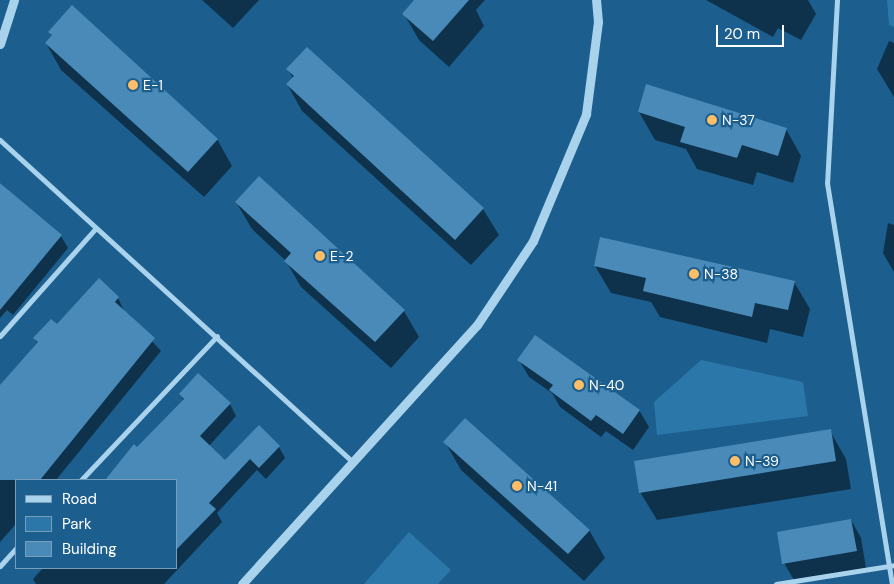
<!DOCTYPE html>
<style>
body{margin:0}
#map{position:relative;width:894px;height:584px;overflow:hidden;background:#1c5e8e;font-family:"DM Sans",sans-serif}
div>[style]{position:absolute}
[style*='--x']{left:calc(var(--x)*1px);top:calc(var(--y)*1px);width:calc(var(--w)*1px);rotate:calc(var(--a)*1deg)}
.green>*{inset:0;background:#2c77aa}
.shadow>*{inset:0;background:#0007}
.building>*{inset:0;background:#498ab8}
.minor>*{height:5px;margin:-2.5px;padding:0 2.5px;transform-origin:2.5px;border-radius:2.5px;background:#a9d2ed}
.tertiary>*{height:9px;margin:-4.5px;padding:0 4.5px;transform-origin:4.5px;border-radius:4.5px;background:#a9d2ed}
.dots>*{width:14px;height:14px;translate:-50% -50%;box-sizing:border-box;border:2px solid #1c5e8e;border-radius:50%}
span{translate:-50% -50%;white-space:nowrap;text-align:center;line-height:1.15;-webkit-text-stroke:4.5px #1c5e8e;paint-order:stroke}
.poi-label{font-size:14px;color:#fff}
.left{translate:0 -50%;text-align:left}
.legend{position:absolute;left:15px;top:479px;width:162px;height:90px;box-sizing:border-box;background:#1c5e8e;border:1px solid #779ebb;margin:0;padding:6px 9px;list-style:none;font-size:15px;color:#fff}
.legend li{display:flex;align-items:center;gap:10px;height:25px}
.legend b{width:25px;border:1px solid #779ebb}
.scale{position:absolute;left:716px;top:25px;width:68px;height:22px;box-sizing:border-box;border:2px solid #fff;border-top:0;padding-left:6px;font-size:15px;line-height:18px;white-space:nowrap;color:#fff;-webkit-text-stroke:4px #1c5e8e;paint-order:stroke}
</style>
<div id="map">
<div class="green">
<i style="clip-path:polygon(887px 0,894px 0,894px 27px,889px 25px)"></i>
<i style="clip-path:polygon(701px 360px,803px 382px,808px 416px,657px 435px,654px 402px)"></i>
<i style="clip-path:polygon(409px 532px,451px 570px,438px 584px,364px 584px)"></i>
</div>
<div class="shadow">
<i style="clip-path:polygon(202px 0,259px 0,233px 28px)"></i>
<i style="clip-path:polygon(416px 0,485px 0,476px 10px,484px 26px,449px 67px,419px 40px,404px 14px)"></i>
<i style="clip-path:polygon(706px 0,808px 0,816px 14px,801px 40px,778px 28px,773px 37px)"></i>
<i style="clip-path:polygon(50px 32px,217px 139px,232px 166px,204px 197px,61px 70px,46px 43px,52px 36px)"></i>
<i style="clip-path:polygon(889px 41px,894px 43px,894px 97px,877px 69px)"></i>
<i style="clip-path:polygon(307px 49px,483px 209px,499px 235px,471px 265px,302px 111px,287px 84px,293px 78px,288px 69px)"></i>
<i style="clip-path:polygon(639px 112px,786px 129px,801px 156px,793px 183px,757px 172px,753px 185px,697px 169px,686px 149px,655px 140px)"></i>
<i style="clip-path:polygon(0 183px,61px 236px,68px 248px,13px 315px,7px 310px,0 318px)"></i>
<i style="clip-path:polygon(236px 202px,404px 311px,419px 337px,391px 368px,301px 287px,286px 261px,252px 229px)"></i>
<i style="clip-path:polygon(888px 223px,894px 225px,894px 272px,883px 253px)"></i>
<i style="clip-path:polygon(595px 266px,794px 282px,810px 309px,803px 337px,770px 329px,767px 343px,660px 317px,651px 302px,611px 293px)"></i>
<i style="clip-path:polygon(118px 298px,124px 311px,161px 351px,56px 480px,16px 480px,16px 524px,0 542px,0 387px,38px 344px,35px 339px)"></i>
<i style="clip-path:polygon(519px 360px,639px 410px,649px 427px,633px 450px,606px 431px,601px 437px,560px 407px,552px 393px,529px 377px)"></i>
<i style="clip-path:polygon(180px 395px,230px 404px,236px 416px,209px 446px,225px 462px,279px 447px,285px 458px,266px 479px,257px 470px,217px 513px,222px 522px,164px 584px,36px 584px,33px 579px,43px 568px,176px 568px,176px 480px,105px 480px,134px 446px,137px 449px,184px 401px)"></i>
<i style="clip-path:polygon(830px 431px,846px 459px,851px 489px,657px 520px,640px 492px)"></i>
<i style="clip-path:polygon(445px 442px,589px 530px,605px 558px,584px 581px,461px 470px)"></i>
<i style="clip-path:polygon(851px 520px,861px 538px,866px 568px,794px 580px,784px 563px)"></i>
</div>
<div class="building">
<i style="clip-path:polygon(414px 0,469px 0,433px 41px,402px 14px)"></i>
<i style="clip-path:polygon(72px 5px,218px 139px,188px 172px,45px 43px,52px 35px,48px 32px)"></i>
<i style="clip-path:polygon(307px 47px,484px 208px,455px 240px,286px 84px,294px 76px,286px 69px)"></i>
<i style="clip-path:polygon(646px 84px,787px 128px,778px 156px,742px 145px,737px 158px,680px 142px,685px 127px,638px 112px)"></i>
<i style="clip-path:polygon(259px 176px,405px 310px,375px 342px,284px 261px,291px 253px,235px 202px)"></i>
<i style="clip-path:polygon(0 183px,62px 235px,0 310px)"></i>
<i style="clip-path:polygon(600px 237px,795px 281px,788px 310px,755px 303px,752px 317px,643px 291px,646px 278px,594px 266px)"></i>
<i style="clip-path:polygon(99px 278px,119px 297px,115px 302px,155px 338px,40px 480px,0 480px,0 385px,38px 342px,33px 338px,51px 319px,57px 324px)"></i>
<i style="clip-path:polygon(535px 335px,640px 410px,623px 434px,596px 415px,591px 421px,549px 390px,553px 385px,517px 360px)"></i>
<i style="clip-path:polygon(198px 373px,231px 403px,200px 436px,225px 460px,259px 425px,280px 446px,259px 468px,250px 459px,209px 503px,216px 509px,176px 550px,176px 480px,105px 480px,134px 444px,137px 447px,184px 399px,179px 394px)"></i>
<i style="clip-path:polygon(465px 418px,590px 530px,568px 554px,443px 442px)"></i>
<i style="clip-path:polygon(831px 429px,836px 461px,639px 493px,634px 461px)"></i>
<i style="clip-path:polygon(851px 519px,857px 551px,782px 564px,777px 532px)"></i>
</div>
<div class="minor">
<i style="--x:837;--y:0;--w:183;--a:93.1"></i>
<i style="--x:827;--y:183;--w:406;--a:80.8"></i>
<i style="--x:0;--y:140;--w:476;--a:42.4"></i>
<i style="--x:0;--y:336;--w:142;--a:-48.4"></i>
<i style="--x:81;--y:480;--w:198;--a:-46.6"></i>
<i style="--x:0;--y:566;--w:24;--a:-48"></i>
<i style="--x:776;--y:584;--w:120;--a:-9.1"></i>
</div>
<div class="tertiary">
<i style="--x:0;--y:44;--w:46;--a:-72.3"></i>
<i style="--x:242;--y:584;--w:350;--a:-47.8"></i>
<i style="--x:477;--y:325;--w:101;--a:-56.3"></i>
<i style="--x:533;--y:241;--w:138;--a:-67.3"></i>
<i style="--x:586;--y:114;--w:93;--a:-82.6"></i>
<i style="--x:598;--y:22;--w:22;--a:-95"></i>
</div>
<div class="dots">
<i style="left:133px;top:85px;background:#febd67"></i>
<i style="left:712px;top:120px;background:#febd67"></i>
<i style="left:320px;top:256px;background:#febd67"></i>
<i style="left:694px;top:274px;background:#febd67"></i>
<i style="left:579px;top:385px;background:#febd67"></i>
<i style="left:735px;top:461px;background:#febd67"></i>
<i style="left:517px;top:486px;background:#febd67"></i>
</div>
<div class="poi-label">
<span class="left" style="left:143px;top:85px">E-1</span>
<span class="left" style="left:722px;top:120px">N-37</span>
<span class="left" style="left:330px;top:256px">E-2</span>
<span class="left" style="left:704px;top:274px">N-38</span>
<span class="left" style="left:589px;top:385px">N-40</span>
<span class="left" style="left:745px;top:461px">N-39</span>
<span class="left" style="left:527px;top:486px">N-41</span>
</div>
<ul class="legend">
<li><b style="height:6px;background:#a9d2ed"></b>Road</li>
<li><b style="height:14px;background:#2c77aa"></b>Park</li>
<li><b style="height:14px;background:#498ab8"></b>Building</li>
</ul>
<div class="scale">20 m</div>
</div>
